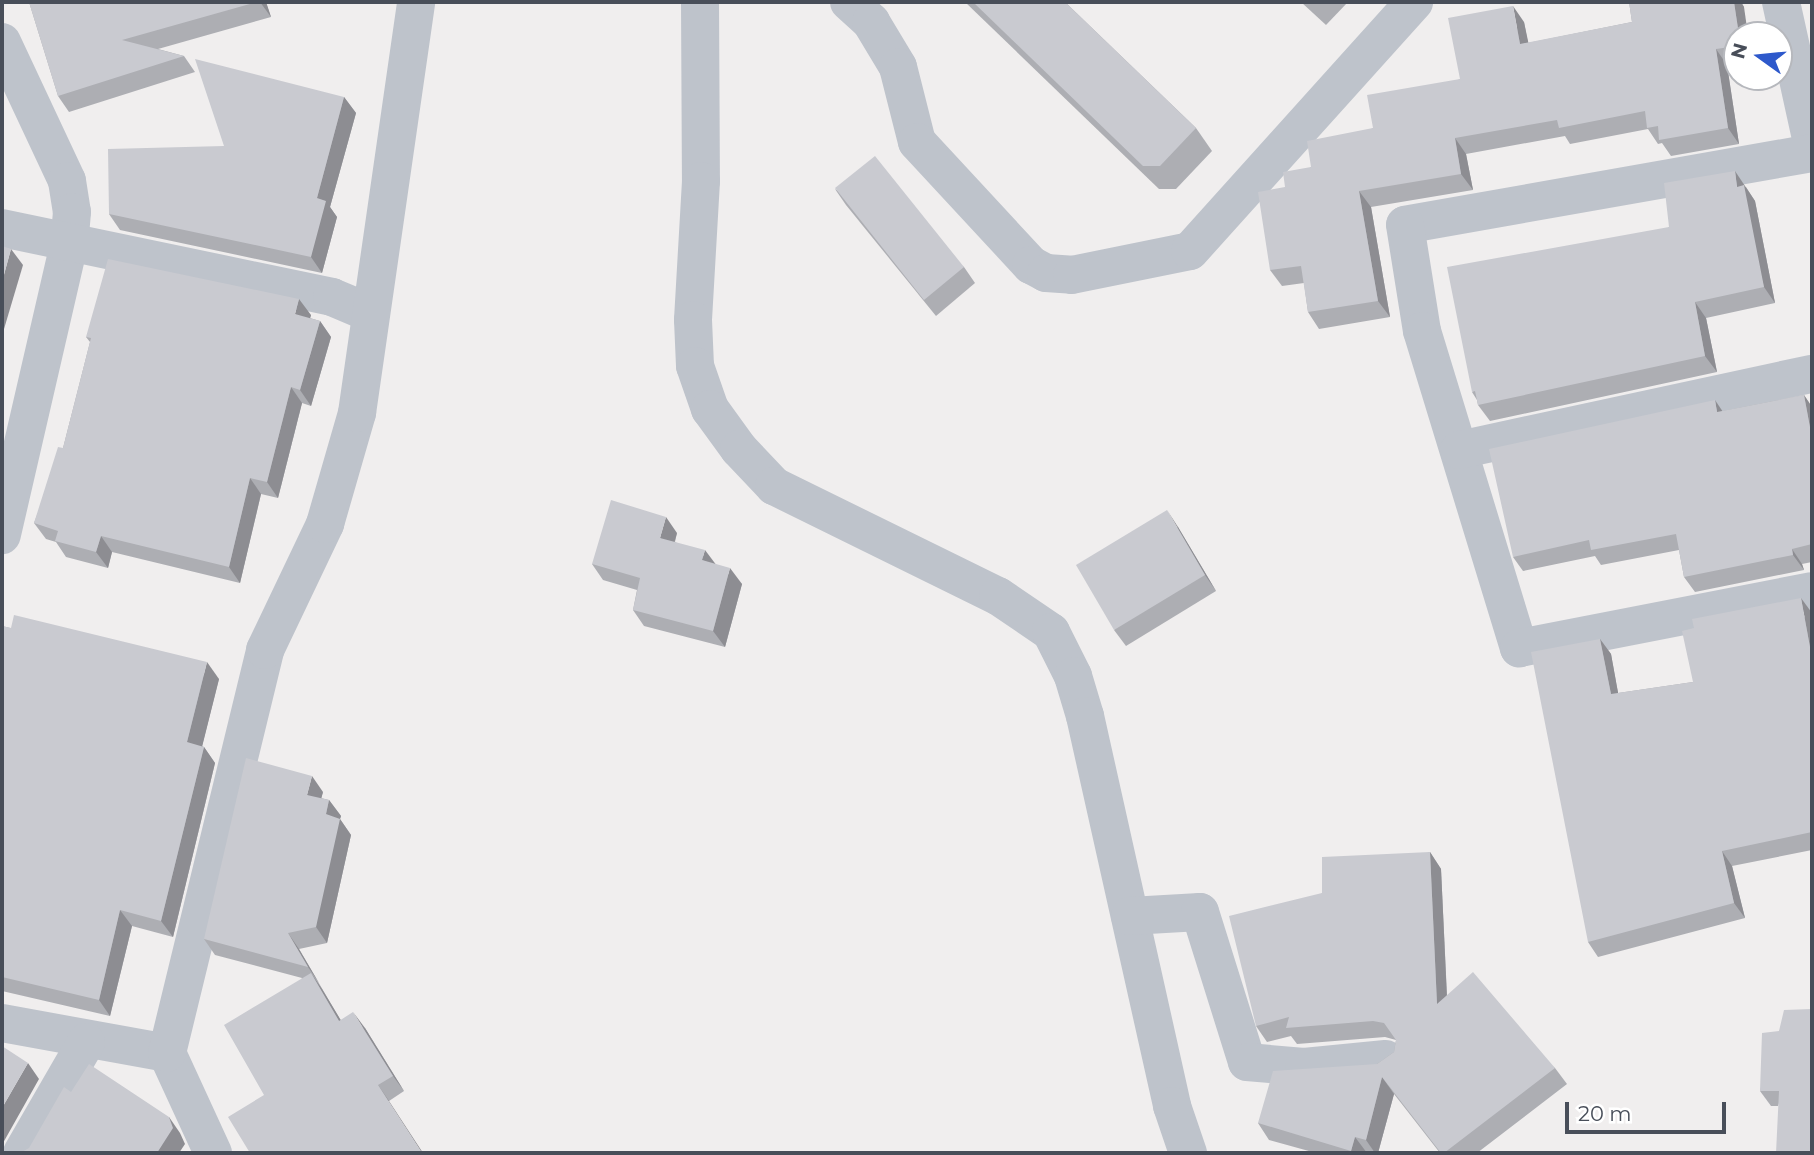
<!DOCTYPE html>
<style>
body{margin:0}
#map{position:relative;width:1814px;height:1155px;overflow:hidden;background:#f0eeee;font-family:Montserrat,sans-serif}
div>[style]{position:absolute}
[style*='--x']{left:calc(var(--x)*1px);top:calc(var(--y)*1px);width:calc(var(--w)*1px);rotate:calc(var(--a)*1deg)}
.minor>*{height:38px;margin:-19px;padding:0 19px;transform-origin:19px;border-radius:19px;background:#bec3cb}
.wall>*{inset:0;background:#adaeb3}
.shaded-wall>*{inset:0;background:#8d8d92}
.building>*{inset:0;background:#c9cad0}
span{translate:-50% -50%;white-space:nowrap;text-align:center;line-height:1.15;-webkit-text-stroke:5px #fff;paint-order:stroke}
.frame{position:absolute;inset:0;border:4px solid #484e59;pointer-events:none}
.north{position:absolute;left:1723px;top:21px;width:70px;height:70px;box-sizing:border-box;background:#fff;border:2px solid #b6b8bd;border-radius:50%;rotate:285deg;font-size:19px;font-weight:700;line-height:28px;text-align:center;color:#484e59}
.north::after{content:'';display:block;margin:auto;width:24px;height:32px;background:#2e59cb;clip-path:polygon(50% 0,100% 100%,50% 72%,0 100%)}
.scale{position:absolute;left:1565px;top:1102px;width:161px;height:32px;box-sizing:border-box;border:4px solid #484e59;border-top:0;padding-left:9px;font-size:21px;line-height:24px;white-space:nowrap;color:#484e59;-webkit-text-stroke:5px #fff;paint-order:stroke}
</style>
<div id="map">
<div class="minor">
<i style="--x:700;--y:2;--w:179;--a:89.7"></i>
<i style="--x:701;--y:181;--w:139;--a:93.3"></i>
<i style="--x:693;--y:320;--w:46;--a:87.5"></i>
<i style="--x:695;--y:366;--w:46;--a:70.8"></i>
<i style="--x:710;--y:409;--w:49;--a:54.1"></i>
<i style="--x:739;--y:449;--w:51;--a:46.6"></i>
<i style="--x:774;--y:486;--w:250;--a:26.2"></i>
<i style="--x:998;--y:596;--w:64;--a:34.2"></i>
<i style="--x:1051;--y:632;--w:49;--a:63.4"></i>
<i style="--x:1073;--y:676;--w:42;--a:73.3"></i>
<i style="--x:1085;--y:716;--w:400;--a:77.4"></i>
<i style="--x:1172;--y:1106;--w:50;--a:71.2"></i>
<i style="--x:849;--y:2;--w:30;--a:42"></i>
<i style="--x:871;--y:22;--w:52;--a:59"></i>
<i style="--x:898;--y:67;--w:77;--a:75.8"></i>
<i style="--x:917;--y:142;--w:168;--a:47.2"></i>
<i style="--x:1031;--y:265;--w:17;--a:28"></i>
<i style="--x:1046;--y:273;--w:26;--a:4"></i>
<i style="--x:1072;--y:275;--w:120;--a:-11.5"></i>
<i style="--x:1190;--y:251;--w:335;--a:-48"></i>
<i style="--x:1781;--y:2;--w:144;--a:77.6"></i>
<i style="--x:2;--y:42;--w:153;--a:64.9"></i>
<i style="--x:67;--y:181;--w:31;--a:81"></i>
<i style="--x:72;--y:212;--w:32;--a:95"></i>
<i style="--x:69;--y:244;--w:299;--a:103"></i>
<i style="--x:1812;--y:153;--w:413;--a:170"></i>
<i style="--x:1405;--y:225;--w:107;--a:80.9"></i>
<i style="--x:1422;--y:331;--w:332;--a:73"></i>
<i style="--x:1519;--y:648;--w:298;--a:-11"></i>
<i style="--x:2;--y:228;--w:337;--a:11.8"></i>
<i style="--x:332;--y:297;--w:41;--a:22.8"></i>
<i style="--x:1459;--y:450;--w:361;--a:-12.2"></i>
<i style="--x:1130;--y:916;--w:70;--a:-3.3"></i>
<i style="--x:1200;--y:912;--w:157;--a:72.6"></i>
<i style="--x:1247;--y:1062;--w:57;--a:5"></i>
<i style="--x:1304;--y:1067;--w:82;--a:-5.6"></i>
<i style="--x:2;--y:1023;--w:168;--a:10.3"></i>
<i style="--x:22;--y:1153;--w:128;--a:-60"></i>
<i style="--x:213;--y:1153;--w:110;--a:-114.7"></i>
<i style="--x:167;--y:1053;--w:415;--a:-76.3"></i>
<i style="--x:265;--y:650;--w:140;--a:-64.5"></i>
<i style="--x:325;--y:524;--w:116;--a:-73.9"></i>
<i style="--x:357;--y:413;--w:415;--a:-81.8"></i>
</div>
<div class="wall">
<i style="clip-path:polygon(29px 2px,266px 2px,271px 17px,158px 49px,184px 56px,195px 72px,69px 112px,58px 96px)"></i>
<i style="clip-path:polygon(965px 2px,1065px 2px,1196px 128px,1212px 151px,1176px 189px,1159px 189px)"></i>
<i style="clip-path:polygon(1301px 2px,1348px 2px,1326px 25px)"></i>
<i style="clip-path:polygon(1629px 2px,1741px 2px,1744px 7px,1737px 35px,1737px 64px,1727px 65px,1739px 144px,1671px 156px,1662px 143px,1658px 144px,1648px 129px,1570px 144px,1565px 136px,1466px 154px,1473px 190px,1371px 207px,1390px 317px,1319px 329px,1308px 312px,1304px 283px,1282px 286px,1270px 270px,1285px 187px,1311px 167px,1373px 128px,1460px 79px,1524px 22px,1528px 43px,1632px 22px)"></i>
<i style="clip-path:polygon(344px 97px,356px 113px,330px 207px,337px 217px,322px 273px,120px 230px,109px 214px,224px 146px)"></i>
<i style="clip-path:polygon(1746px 187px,1755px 201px,1775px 303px,1706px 318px,1717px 372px,1490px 421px,1478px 405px,1477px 400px,1472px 392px,1669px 227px)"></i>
<i style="clip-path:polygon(835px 189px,964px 267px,975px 283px,936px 316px,846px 205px)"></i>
<i style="clip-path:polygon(311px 315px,310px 318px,320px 321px,331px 337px,311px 406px,302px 403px,278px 498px,261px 494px,240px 583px,112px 552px,108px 568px,66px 557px,56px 542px,46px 539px,34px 523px,63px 448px,90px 342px,86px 337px)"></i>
<i style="clip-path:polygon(1804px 395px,1812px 407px,1812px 562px,1802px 564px,1804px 570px,1695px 592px,1684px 577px,1679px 550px,1601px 565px,1595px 556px,1523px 571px,1513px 557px,1723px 411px)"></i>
<i style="clip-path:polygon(1178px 527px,1216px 591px,1126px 646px,1114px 630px)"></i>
<i style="clip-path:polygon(677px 533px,675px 542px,715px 564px,742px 584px,725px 647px,644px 626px,633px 610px,637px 590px,603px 580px,592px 564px)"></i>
<i style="clip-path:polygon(1812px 613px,1812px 850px,1732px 866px,1745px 918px,1598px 957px,1588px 942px,1600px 639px,1611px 654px,1618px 693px,1693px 682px)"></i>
<i style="clip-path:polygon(2px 626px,219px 679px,202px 746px,204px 747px,215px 763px,173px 937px,132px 926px,110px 1016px,2px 991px)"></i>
<i style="clip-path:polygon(323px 792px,321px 798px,329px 800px,341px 816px,340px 819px,351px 835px,327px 943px,299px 949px,341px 1021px,365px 1028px,404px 1091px,389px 1101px,264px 1095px,302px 978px,215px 955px,204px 939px)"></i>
<i style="clip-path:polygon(1430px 852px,1441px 869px,1447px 995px,1555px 1068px,1567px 1084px,1477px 1153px,1440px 1153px,1394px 1094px,1378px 1153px,1316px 1153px,1269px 1140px,1258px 1123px,1377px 1064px,1394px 1052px,1396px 1040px,1385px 1037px,1297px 1044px,1291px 1036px,1267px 1042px,1256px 1026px,1322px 893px)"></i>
<i style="clip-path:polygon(1812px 1009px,1778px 1106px,1771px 1106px,1760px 1091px,1779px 1031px)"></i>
</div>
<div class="shaded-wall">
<i style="clip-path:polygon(260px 2px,266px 2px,271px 17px)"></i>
<i style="clip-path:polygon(1734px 2px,1741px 2px,1744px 7px,1748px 35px,1739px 35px)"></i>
<i style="clip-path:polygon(1513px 6px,1524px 22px,1532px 60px,1520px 44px)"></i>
<i style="clip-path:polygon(1716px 49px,1727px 65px,1739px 144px,1728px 128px)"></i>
<i style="clip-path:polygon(344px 97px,356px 113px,330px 207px,337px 217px,322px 273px,311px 257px,317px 198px)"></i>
<i style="clip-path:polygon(1455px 138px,1466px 154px,1473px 190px,1461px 174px)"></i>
<i style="clip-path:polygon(1735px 171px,1755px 201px,1775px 303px,1764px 287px,1737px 187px)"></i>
<i style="clip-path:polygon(1359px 191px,1371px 207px,1390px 317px,1378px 301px)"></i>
<i style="clip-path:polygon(11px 249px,23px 265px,4px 329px,2px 325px,2px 282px)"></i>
<i style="clip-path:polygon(299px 299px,311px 315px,307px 330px,295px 314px)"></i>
<i style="clip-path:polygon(1695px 302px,1706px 318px,1717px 372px,1705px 356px)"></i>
<i style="clip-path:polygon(320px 321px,331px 337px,311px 406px,300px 390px)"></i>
<i style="clip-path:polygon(291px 387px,302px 403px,278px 498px,267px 482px)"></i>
<i style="clip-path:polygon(1804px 395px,1812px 407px,1812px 438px)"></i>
<i style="clip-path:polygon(1715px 400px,1725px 415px,1717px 412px)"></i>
<i style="clip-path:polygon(250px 478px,261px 494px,240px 583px,229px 567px)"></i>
<i style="clip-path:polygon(1167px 510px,1178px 527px,1216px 591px,1205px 575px)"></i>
<i style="clip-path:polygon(666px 517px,677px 533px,671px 554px,660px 538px)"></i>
<i style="clip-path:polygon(101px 536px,112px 552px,108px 568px,96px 552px)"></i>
<i style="clip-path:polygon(1792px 549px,1802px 564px,1804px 570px,1793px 555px)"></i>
<i style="clip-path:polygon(705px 550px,717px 566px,702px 560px)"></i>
<i style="clip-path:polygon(730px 568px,742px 584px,725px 647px,713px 631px)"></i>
<i style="clip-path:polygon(1801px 598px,1812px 613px,1812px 658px)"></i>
<i style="clip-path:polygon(1600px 639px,1611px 654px,1621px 709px,1611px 694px)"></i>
<i style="clip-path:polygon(207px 662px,219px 679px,199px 759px,187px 742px)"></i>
<i style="clip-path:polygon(204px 747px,215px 763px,173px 937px,161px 921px)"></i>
<i style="clip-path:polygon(312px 776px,323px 792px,318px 811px,307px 795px)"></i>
<i style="clip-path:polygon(329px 800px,341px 816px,340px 819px,351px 835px,327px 943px,316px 927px,326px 814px)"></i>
<i style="clip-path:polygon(1722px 851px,1732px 866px,1745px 918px,1734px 903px)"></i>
<i style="clip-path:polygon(1430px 852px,1441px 869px,1448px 1021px,1437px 1004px)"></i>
<i style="clip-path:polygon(120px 910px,132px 926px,110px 1016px,99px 1000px)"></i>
<i style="clip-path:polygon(288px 933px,299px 949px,319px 983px,308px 967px)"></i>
<i style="clip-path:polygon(311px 973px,322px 989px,351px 1037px,339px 1021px)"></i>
<i style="clip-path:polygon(353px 1012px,365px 1028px,404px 1091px,393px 1076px)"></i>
<i style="clip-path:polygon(28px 1063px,39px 1079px,3px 1143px,3px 1153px,2px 1153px,2px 1108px)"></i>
<i style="clip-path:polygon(1382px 1077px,1394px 1094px,1378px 1153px,1375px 1153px,1366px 1140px)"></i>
<i style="clip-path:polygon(378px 1085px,389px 1101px,423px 1153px,422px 1153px)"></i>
<i style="clip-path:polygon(169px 1117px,180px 1133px,185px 1144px,179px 1153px,157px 1153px)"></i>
<i style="clip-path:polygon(1355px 1137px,1367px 1153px,1353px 1153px,1351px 1151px)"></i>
</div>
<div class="building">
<i style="clip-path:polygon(29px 2px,257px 2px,122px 40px,184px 56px,58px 96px)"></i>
<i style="clip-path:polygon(973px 2px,1065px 2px,1196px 128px,1160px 166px,1143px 166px)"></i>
<i style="clip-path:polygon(1629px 2px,1734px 2px,1739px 35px,1737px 35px,1737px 46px,1716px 49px,1728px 128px,1659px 140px,1658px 126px,1647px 128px,1645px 111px,1559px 128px,1557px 120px,1455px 138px,1461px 174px,1359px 191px,1378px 301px,1308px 312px,1301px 266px,1270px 270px,1258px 192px,1285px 187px,1283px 172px,1311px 167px,1307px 141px,1373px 128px,1367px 95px,1460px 79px,1448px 18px,1513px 6px,1520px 44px,1632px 22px)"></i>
<i style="clip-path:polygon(195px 59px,344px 97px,317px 198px,326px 201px,311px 257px,109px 214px,108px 149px,224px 146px)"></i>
<i style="clip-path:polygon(875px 156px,964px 267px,924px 300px,835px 188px)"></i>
<i style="clip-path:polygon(1735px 171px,1737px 187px,1744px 185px,1764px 287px,1695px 302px,1705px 356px,1478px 405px,1475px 391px,1472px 392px,1447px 267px,1669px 227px,1664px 183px)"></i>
<i style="clip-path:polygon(2px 246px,11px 249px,2px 282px)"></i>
<i style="clip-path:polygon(108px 259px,299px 299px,295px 314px,320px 321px,300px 390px,291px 387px,267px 482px,250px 478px,229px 567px,101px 536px,96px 552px,55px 541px,58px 531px,34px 523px,58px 447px,63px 448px,91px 338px,86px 337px)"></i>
<i style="clip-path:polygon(1804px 395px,1812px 438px,1812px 544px,1792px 549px,1793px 555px,1684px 577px,1676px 534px,1591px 550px,1589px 540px,1513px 557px,1489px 449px,1715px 400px,1717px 412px)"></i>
<i style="clip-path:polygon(611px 500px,666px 517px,660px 538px,705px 550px,702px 560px,730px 568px,713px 631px,633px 610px,640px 578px,592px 564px)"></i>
<i style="clip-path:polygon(1167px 510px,1205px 575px,1114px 630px,1076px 565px)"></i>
<i style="clip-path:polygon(1801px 598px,1812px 658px,1812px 832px,1722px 851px,1734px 903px,1588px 942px,1531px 652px,1600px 639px,1611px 694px,1693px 682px,1682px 631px,1694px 628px,1692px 619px)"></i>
<i style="clip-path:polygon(14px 615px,207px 662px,187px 742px,204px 747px,161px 921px,120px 910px,99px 1000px,2px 977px,2px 626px,11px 628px)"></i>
<i style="clip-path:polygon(246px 758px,312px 776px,307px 795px,329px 800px,326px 814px,340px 819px,316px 927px,288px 933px,308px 967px,204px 939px)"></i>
<i style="clip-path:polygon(1430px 852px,1437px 1004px,1473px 972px,1555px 1068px,1444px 1153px,1441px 1153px,1382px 1077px,1366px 1140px,1355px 1137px,1351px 1151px,1258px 1123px,1273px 1071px,1377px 1064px,1394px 1052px,1396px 1040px,1384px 1023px,1373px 1021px,1286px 1028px,1289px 1017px,1256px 1026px,1229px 916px,1322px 893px,1322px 857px)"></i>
<i style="clip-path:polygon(311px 973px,339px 1021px,353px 1012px,393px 1076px,378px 1085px,422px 1153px,250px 1153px,228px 1117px,264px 1095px,224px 1025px)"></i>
<i style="clip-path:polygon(1812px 1009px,1812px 1153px,1776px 1153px,1779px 1091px,1760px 1091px,1762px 1033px,1779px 1031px,1784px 1010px)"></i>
<i style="clip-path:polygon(2px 1046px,28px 1063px,2px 1108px)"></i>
<i style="clip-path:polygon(89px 1064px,169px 1117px,173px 1128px,157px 1153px,20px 1153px,29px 1148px,64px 1087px,71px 1092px)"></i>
</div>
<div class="frame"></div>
<div class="north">N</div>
<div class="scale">20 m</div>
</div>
